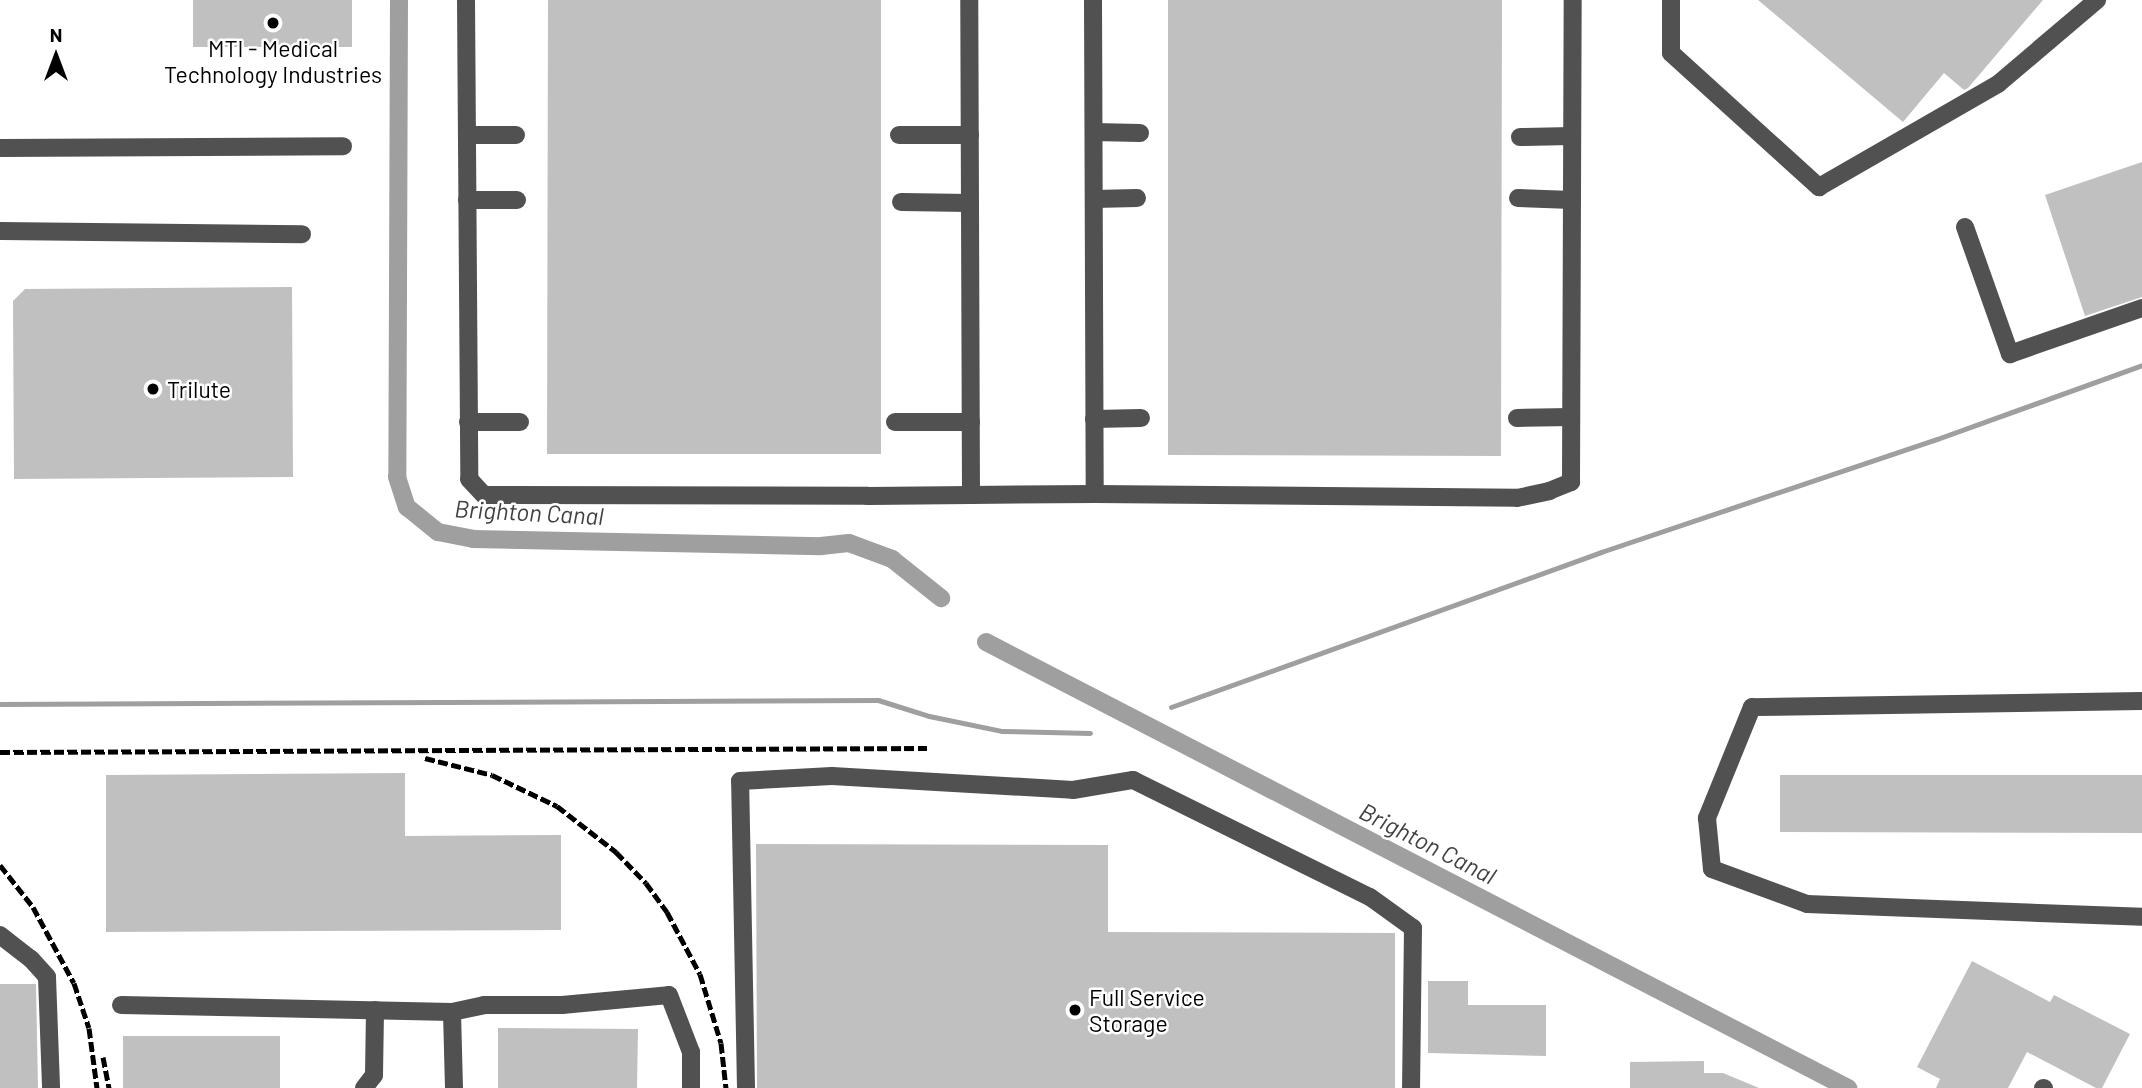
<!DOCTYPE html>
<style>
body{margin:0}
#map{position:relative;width:2142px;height:1088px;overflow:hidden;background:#fff;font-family:Barlow,sans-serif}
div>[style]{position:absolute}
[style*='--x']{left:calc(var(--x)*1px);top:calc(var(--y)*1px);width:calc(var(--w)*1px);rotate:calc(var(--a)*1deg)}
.stream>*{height:5px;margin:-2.5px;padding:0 2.5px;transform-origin:2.5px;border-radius:2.5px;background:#9f9f9f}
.canal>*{height:18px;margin:-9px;padding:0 9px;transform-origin:9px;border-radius:9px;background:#9f9f9f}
.building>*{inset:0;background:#c0c0c0}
.minor>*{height:18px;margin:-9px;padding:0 9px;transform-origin:9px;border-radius:9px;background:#515151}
.rail>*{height:5px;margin-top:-2.5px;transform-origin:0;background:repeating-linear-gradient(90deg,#000 0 10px,transparent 0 13.5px)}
.dots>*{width:19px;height:19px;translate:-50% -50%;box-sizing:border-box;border:4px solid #fff;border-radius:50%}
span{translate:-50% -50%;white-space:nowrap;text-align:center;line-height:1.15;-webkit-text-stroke:5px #fff;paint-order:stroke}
.poi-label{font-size:23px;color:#000}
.left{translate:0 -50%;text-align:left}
.water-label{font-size:24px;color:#404040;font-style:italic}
.north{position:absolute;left:21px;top:21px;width:70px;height:70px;-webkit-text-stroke:5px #fff;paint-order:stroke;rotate:0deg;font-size:19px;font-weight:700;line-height:28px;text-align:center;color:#000}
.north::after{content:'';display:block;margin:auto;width:24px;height:32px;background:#000;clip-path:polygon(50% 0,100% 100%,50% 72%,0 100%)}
</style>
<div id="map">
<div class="stream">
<i style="--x:0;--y:704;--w:878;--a:-0.26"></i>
<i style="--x:878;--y:700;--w:53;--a:17.4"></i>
<i style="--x:929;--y:716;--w:75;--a:11.6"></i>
<i style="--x:1002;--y:731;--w:88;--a:1.3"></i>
<i style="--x:1171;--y:707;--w:457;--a:-19.8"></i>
<i style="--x:1601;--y:552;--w:354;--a:-18.6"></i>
<i style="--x:1937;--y:439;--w:218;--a:-19.8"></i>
</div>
<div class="canal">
<i style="--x:399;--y:0;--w:477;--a:90.2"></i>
<i style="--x:397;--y:477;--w:32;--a:72"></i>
<i style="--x:407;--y:507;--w:40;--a:39"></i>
<i style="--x:438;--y:532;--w:36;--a:11"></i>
<i style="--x:473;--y:539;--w:348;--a:1.2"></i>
<i style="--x:821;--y:546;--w:28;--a:-6"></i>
<i style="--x:849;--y:543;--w:46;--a:20.4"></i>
<i style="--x:892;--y:559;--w:63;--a:38.5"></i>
<i style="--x:986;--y:642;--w:971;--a:27.36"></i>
</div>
<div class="building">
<i style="clip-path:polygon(193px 0,352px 0,352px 47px,193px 47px)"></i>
<i style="clip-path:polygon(548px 0,881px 0,881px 454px,547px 454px)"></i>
<i style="clip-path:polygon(1168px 0,1502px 0,1501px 456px,1168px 455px)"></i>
<i style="clip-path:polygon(1758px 0,2043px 0,1968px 88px,1964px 90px,1944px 73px,1903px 122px)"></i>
<i style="clip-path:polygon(2142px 162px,2142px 297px,2085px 316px,2045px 195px)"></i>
<i style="clip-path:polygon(292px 287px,293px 477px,14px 479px,13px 301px,25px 289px)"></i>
<i style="clip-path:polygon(405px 773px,405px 836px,561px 835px,561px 930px,106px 932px,106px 775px)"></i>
<i style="clip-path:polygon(1780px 775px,2142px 775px,2142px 833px,1780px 832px)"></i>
<i style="clip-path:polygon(756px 844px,1108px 845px,1108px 932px,1395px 933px,1395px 1088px,757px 1088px)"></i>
<i style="clip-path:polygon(1972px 961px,2050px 1002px,2054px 995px,2130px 1034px,2102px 1088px,2096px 1088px,2027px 1052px,2008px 1088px,1936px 1088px,1940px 1079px,1917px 1067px)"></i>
<i style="clip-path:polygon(1428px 981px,1468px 981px,1468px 1005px,1546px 1005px,1546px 1056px,1428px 1053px)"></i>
<i style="clip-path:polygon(0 984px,36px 984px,38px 1088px,0 1088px)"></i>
<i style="clip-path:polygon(498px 1028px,638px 1029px,637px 1088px,498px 1088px)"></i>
<i style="clip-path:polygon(123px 1036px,280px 1036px,280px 1088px,123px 1088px)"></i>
<i style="clip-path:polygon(1704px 1061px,1704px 1073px,1723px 1073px,1759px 1088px,1630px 1088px,1630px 1062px)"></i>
</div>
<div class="minor">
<i style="--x:466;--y:0;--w:479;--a:89.6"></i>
<i style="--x:469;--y:479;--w:22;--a:47"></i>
<i style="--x:484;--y:495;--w:384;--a:0.1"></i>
<i style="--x:868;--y:496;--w:103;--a:-0.6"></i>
<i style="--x:971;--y:495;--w:495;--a:-90.2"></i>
<i style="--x:1093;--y:0;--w:494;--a:89.8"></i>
<i style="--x:1095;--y:494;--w:422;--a:0.5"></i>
<i style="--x:1517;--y:498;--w:33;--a:-12"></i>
<i style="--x:1549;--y:491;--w:24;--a:-22"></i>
<i style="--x:1571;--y:482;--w:482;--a:-89.8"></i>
<i style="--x:1671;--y:0;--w:53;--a:90"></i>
<i style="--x:1671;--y:53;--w:200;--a:42.2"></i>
<i style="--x:1819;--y:187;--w:207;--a:-29.9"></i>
<i style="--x:1998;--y:84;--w:130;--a:-40.3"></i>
<i style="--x:1094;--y:132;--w:46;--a:1.2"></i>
<i style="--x:467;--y:135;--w:49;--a:0"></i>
<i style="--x:899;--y:135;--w:71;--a:0"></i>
<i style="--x:1520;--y:137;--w:52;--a:-1.1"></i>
<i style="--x:0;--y:148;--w:343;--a:-0.3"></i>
<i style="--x:1518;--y:198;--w:54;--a:2.1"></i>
<i style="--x:1094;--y:199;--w:43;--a:-1.3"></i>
<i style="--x:467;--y:200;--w:50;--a:0"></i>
<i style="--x:901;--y:202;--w:69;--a:0.8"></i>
<i style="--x:1965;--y:227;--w:135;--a:70.5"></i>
<i style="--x:2010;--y:354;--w:140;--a:-19.2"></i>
<i style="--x:0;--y:231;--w:302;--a:0.6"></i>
<i style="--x:1517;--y:418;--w:54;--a:-1.1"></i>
<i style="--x:1094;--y:419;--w:47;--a:-1.2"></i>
<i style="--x:468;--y:422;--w:52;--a:0"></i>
<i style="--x:895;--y:422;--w:76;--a:0"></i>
<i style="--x:971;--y:495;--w:124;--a:-0.5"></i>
<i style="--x:2142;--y:701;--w:390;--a:179.1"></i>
<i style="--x:1752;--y:707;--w:120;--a:112.1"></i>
<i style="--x:1707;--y:818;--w:51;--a:84.4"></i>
<i style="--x:1712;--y:869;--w:101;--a:20.2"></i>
<i style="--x:1807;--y:904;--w:335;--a:2.2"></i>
<i style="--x:0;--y:935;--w:39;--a:38"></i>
<i style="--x:31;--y:959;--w:24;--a:48"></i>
<i style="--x:47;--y:977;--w:111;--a:87.9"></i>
<i style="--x:121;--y:1005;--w:331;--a:1.2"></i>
<i style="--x:452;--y:1012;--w:76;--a:88.5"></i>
<i style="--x:452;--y:1012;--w:33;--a:-12"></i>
<i style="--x:484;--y:1005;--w:78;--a:0"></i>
<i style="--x:562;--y:1005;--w:107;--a:-5.3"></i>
<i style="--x:669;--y:995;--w:61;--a:68.9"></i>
<i style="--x:691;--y:1052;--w:36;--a:90"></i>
<i style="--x:364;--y:1088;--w:16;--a:-52"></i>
<i style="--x:374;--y:1075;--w:65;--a:-89.1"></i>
<i style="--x:746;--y:1088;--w:307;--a:-91.1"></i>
<i style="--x:740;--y:781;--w:92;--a:-3.1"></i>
<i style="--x:832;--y:776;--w:241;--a:3.3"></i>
<i style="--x:1073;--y:790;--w:61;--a:-9.5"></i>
<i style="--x:1133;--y:780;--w:264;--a:26.3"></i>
<i style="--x:1370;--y:897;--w:53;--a:35.8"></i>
<i style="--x:1413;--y:928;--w:160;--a:90.7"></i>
<i style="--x:2043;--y:1088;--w:1;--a:0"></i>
</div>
<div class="rail">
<i style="--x:0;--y:752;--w:927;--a:-0.25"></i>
<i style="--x:425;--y:758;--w:69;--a:14.2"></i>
<i style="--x:492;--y:775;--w:72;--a:25.5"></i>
<i style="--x:557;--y:806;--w:75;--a:37.9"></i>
<i style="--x:616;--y:852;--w:43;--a:45.9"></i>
<i style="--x:646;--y:883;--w:36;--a:54"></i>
<i style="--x:667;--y:912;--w:70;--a:62"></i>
<i style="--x:700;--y:974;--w:72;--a:73.1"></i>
<i style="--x:721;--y:1043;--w:45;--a:83.7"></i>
<i style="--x:0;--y:865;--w:53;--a:51.8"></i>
<i style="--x:33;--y:907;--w:86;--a:61.7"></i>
<i style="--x:74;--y:983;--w:47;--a:71.6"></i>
<i style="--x:89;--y:1028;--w:61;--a:82.4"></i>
<i style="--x:103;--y:1057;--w:32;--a:79"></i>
</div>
<div class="dots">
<i style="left:273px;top:23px;background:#000"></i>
<i style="left:153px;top:389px;background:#000"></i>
<i style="left:1075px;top:1010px;background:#000"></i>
</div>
<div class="poi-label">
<span style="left:273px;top:61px">MTI - Medical<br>Technology Industries</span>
<span class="left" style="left:167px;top:389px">Trilute</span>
<span class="left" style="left:1089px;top:1010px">Full Service<br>Storage</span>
</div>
<div class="water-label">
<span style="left:529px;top:512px;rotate:3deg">Brighton Canal</span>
<span style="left:1428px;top:843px;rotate:27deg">Brighton Canal</span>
</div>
<div class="north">N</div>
</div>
